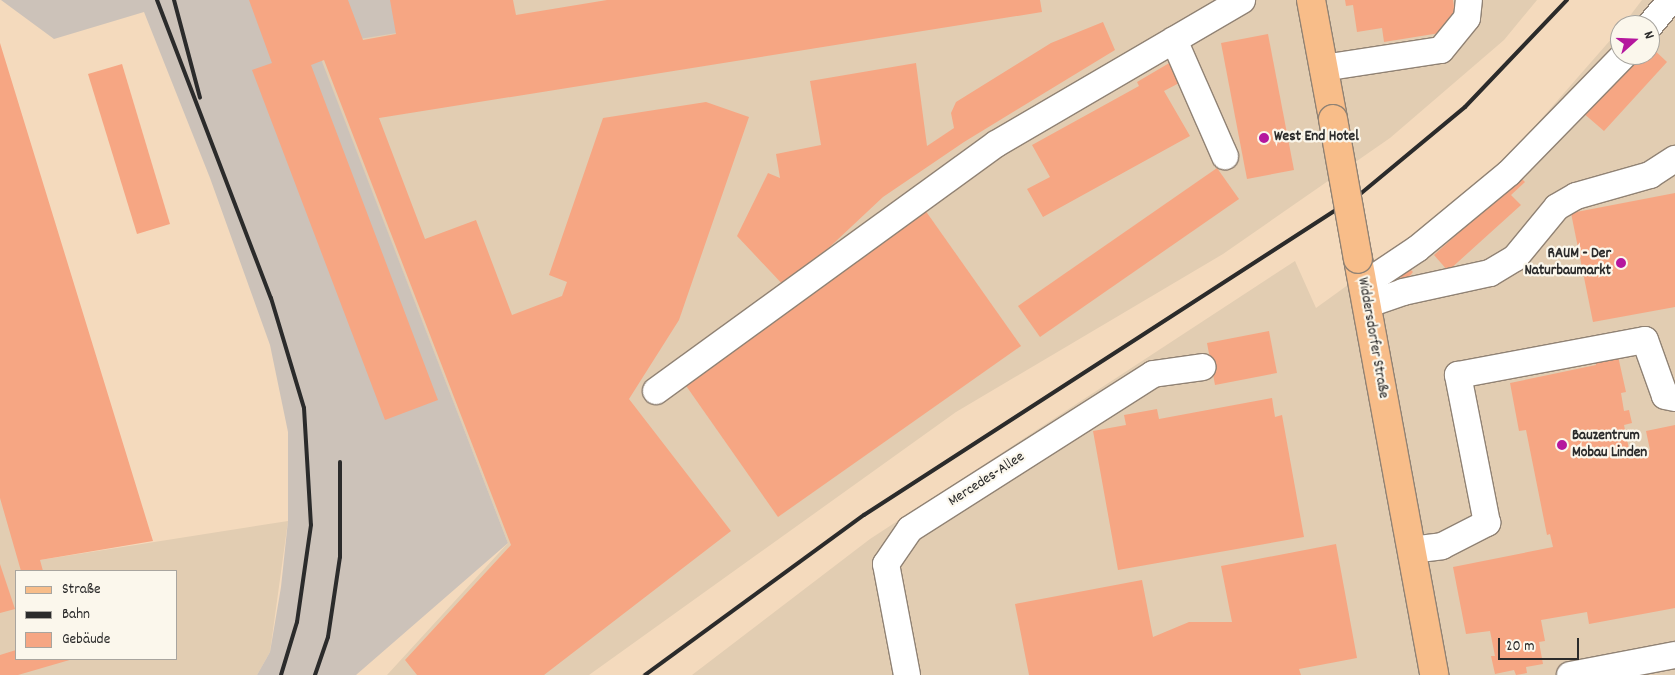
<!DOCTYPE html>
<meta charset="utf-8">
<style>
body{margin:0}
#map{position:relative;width:1675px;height:675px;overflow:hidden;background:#f4dabd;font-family:Dekko,sans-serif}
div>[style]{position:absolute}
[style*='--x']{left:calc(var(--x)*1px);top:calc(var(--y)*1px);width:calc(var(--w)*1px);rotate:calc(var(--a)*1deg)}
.built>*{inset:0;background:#e2cdb2}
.industrial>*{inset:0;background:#ccc2b9}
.building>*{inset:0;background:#f6a683}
.roads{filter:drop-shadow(1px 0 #908274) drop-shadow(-1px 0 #908274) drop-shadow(0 1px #908274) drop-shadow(0 -1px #908274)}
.minor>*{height:26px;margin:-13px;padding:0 13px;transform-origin:13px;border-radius:13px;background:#fff}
.major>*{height:28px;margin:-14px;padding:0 14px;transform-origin:14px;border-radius:14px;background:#f8bd89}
.rail>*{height:4px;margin:-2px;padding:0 2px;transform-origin:2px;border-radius:2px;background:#2b2b2b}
.bridges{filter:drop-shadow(1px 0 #908274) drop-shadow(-1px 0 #908274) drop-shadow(0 1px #908274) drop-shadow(0 -1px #908274)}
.major-bridge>*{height:28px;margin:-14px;padding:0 14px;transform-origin:14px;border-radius:14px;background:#f8bd89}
.dots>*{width:14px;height:14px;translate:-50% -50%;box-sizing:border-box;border:2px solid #fbf7ec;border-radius:50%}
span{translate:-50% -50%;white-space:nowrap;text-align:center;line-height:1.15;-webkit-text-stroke:4.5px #fbf7ec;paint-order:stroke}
.poi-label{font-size:15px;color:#2b2b2b;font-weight:700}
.left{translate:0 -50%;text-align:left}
.right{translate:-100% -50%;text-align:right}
.street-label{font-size:15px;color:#2b2b2b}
.legend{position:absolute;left:15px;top:570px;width:162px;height:90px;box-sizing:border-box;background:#fbf7ec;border:1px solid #a8a59f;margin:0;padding:6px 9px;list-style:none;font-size:15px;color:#2b2b2b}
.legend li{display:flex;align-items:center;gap:10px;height:25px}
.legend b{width:25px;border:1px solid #a8a59f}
.north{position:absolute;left:1610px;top:15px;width:50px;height:50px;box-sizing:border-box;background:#fbf7ec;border:1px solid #a8a59f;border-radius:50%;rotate:70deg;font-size:14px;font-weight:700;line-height:20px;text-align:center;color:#2b2b2b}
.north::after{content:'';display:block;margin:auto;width:18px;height:22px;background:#b5179e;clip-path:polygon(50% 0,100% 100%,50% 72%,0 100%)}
.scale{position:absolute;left:1498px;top:638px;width:81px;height:22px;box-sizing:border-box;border:2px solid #2b2b2b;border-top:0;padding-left:6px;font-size:15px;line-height:18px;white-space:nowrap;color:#2b2b2b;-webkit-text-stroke:4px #fbf7ec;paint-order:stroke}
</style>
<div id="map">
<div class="built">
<i style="clip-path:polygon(498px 0,1537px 0,1504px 40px,1390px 138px,1223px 254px,956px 412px,589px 675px,387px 675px,508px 543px,315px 45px,496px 17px)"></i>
<i style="clip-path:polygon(1642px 0,1675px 0,1675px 675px,692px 675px,870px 539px,1295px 261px,1316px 308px,1413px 238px,1502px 164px,1620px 29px,1620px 55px,1650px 55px,1650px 25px,1623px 25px)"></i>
<i style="clip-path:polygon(evenodd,0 429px,40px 560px,288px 521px,270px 652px,257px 675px,0 675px,0 429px,16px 571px,176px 571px,176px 659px,16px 659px,16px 571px)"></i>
</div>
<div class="industrial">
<i style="clip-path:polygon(1px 0,498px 0,496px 17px,316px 46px,508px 543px,356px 675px,257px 675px,270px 652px,281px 587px,288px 521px,288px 432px,270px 345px,210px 178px,144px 12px,54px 39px)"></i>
</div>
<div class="building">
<i style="clip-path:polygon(249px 0,348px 0,363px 40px,396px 34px,390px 0,513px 0,516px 15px,607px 0,1040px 0,1042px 12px,379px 118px,425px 239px,476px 220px,512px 315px,562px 296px,567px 282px,549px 275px,603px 118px,706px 102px,749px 117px,679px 320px,629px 399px,731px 531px,544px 675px,417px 675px,405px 660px,511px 545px,324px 60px,311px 65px,438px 400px,385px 420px,252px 70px,272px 63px)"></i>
<i style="clip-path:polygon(1345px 0,1453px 0,1455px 13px,1440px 33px,1384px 42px,1382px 28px,1357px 32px,1353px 5px,1346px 6px)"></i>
<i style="clip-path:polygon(1103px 22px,1115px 50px,964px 142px,883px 197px,786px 288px,737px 236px,768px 173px,780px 178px,776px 154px,821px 145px,810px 81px,916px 63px,927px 146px,954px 128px,951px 113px,956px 102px,1051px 43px)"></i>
<i style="clip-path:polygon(1268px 34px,1294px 170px,1247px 179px,1221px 43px)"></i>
<i style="clip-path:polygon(0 43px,153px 541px,40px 560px,43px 571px,21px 571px,0 498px)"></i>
<i style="clip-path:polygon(1650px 46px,1667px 62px,1604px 131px,1582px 112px,1635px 55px,1650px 55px)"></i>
<i style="clip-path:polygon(1171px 62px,1181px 82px,1164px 91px,1190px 136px,1043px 217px,1027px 189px,1050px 177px,1032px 145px,1139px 86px,1137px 82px)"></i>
<i style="clip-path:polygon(122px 64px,170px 224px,137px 234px,88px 74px)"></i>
<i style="clip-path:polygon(1217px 168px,1239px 199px,1040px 337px,1018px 306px)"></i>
<i style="clip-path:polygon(1520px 177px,1525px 182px,1511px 195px,1521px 205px,1448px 271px,1434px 255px)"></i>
<i style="clip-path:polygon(1675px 193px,1675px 307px,1593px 322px,1571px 213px)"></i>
<i style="clip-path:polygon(925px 210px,1021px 346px,778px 517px,682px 380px)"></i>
<i style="clip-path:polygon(1407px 266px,1413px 272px,1402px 285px,1399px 273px)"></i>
<i style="clip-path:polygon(1269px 331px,1277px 373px,1215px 385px,1207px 343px)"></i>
<i style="clip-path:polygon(1618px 356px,1626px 392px,1621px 393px,1624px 411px,1629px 410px,1632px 423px,1624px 425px,1630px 454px,1650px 450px,1646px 431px,1675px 425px,1675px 608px,1589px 624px,1587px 612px,1541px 620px,1545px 641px,1539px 642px,1543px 664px,1526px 667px,1527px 673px,1516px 675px,1514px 670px,1495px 674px,1491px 656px,1495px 656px,1490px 631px,1466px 634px,1453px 567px,1553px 547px,1550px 534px,1547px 535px,1526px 430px,1519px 431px,1510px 383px,1596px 365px,1596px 361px)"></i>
<i style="clip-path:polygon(1272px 398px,1275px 417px,1282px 415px,1304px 537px,1118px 570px,1093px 431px,1126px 425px,1124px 415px,1157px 409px,1159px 419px)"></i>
<i style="clip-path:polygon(1336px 544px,1357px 658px,1299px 669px,1301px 675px,1029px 675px,1015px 604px,1142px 580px,1153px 637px,1189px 622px,1232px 622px,1221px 566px)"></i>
<i style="clip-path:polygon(0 564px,15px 609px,0 613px)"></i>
<i style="clip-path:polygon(16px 650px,16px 659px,73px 659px,18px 675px,0 675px,0 655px)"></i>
</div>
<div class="roads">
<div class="minor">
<i style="--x:1650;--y:25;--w:33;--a:-50"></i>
<i style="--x:1174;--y:40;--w:127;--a:66.3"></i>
<i style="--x:1323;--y:68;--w:119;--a:-8.7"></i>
<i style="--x:1441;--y:50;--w:41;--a:-50.9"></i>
<i style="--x:1467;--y:18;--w:18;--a:-84"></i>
<i style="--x:1363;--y:285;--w:65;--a:-33.7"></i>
<i style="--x:1417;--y:249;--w:119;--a:-39.6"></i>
<i style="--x:1509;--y:173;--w:165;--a:-45.7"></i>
<i style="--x:1366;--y:305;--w:39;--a:-19"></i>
<i style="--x:1403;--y:292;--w:89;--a:-12.3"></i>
<i style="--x:1490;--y:273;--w:29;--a:-31"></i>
<i style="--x:1515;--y:258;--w:66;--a:-50.5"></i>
<i style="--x:1557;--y:207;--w:22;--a:-30"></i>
<i style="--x:1576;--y:196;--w:77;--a:-15.8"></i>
<i style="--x:1650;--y:175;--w:30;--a:-33"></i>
<i style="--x:656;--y:391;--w:420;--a:-36"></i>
<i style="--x:996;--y:144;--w:285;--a:-30.3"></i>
<i style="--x:1411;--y:550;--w:31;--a:-7"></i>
<i style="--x:1442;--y:546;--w:51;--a:-27.1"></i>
<i style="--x:1487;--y:523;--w:151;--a:-101.1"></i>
<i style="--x:1458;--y:375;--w:190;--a:-10.6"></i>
<i style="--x:1645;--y:340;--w:59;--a:70.3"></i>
<i style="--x:1665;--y:396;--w:10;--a:11"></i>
<i style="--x:907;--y:675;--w:113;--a:-100.7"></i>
<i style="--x:886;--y:564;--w:42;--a:-55.6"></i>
<i style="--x:910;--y:529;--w:288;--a:-32.5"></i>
<i style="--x:1153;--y:374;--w:50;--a:-8"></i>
<i style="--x:1570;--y:675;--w:107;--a:-10.8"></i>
</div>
<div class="major">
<i style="--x:1311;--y:0;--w:121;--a:79.5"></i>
<i style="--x:1358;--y:259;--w:423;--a:79.6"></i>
</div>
</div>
<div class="rail">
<i style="--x:157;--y:0;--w:319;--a:69.1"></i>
<i style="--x:271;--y:298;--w:115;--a:73.3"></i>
<i style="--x:304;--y:408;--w:117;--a:86.6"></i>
<i style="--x:311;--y:525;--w:98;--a:98.2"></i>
<i style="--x:297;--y:622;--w:55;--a:106.8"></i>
<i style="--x:174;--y:0;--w:101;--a:75.1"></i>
<i style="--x:315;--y:675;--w:40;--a:-71.1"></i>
<i style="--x:328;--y:637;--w:81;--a:-81.5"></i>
<i style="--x:340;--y:557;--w:95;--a:-90"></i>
<i style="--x:645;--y:675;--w:271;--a:-36.2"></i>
<i style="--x:864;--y:515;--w:589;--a:-32.88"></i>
<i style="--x:1359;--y:195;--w:138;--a:-39.7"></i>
<i style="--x:1465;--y:107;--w:148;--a:-46.4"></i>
</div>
<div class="bridges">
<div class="major-bridge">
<i style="--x:1333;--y:119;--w:142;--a:79.9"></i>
</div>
</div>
<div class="dots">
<i style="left:1264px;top:138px;background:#b5179e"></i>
<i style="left:1621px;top:263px;background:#b5179e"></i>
<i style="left:1562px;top:445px;background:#b5179e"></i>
</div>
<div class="poi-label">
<span class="left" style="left:1274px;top:138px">West End Hotel</span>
<span class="right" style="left:1611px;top:263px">RAUM - Der<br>Naturbaumarkt</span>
<span class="left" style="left:1572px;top:445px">Bauzentrum<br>Mobau Linden</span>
</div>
<div class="street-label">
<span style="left:1372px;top:338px;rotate:80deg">Widdersdorfer Straße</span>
<span style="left:987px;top:480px;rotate:-33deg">Mercedes-Allee</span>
</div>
<ul class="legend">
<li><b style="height:6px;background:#f8bd89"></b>Straße</li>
<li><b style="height:6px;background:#2b2b2b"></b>Bahn</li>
<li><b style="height:14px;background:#f6a683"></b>Gebäude</li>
</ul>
<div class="north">N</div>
<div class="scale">20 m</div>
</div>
